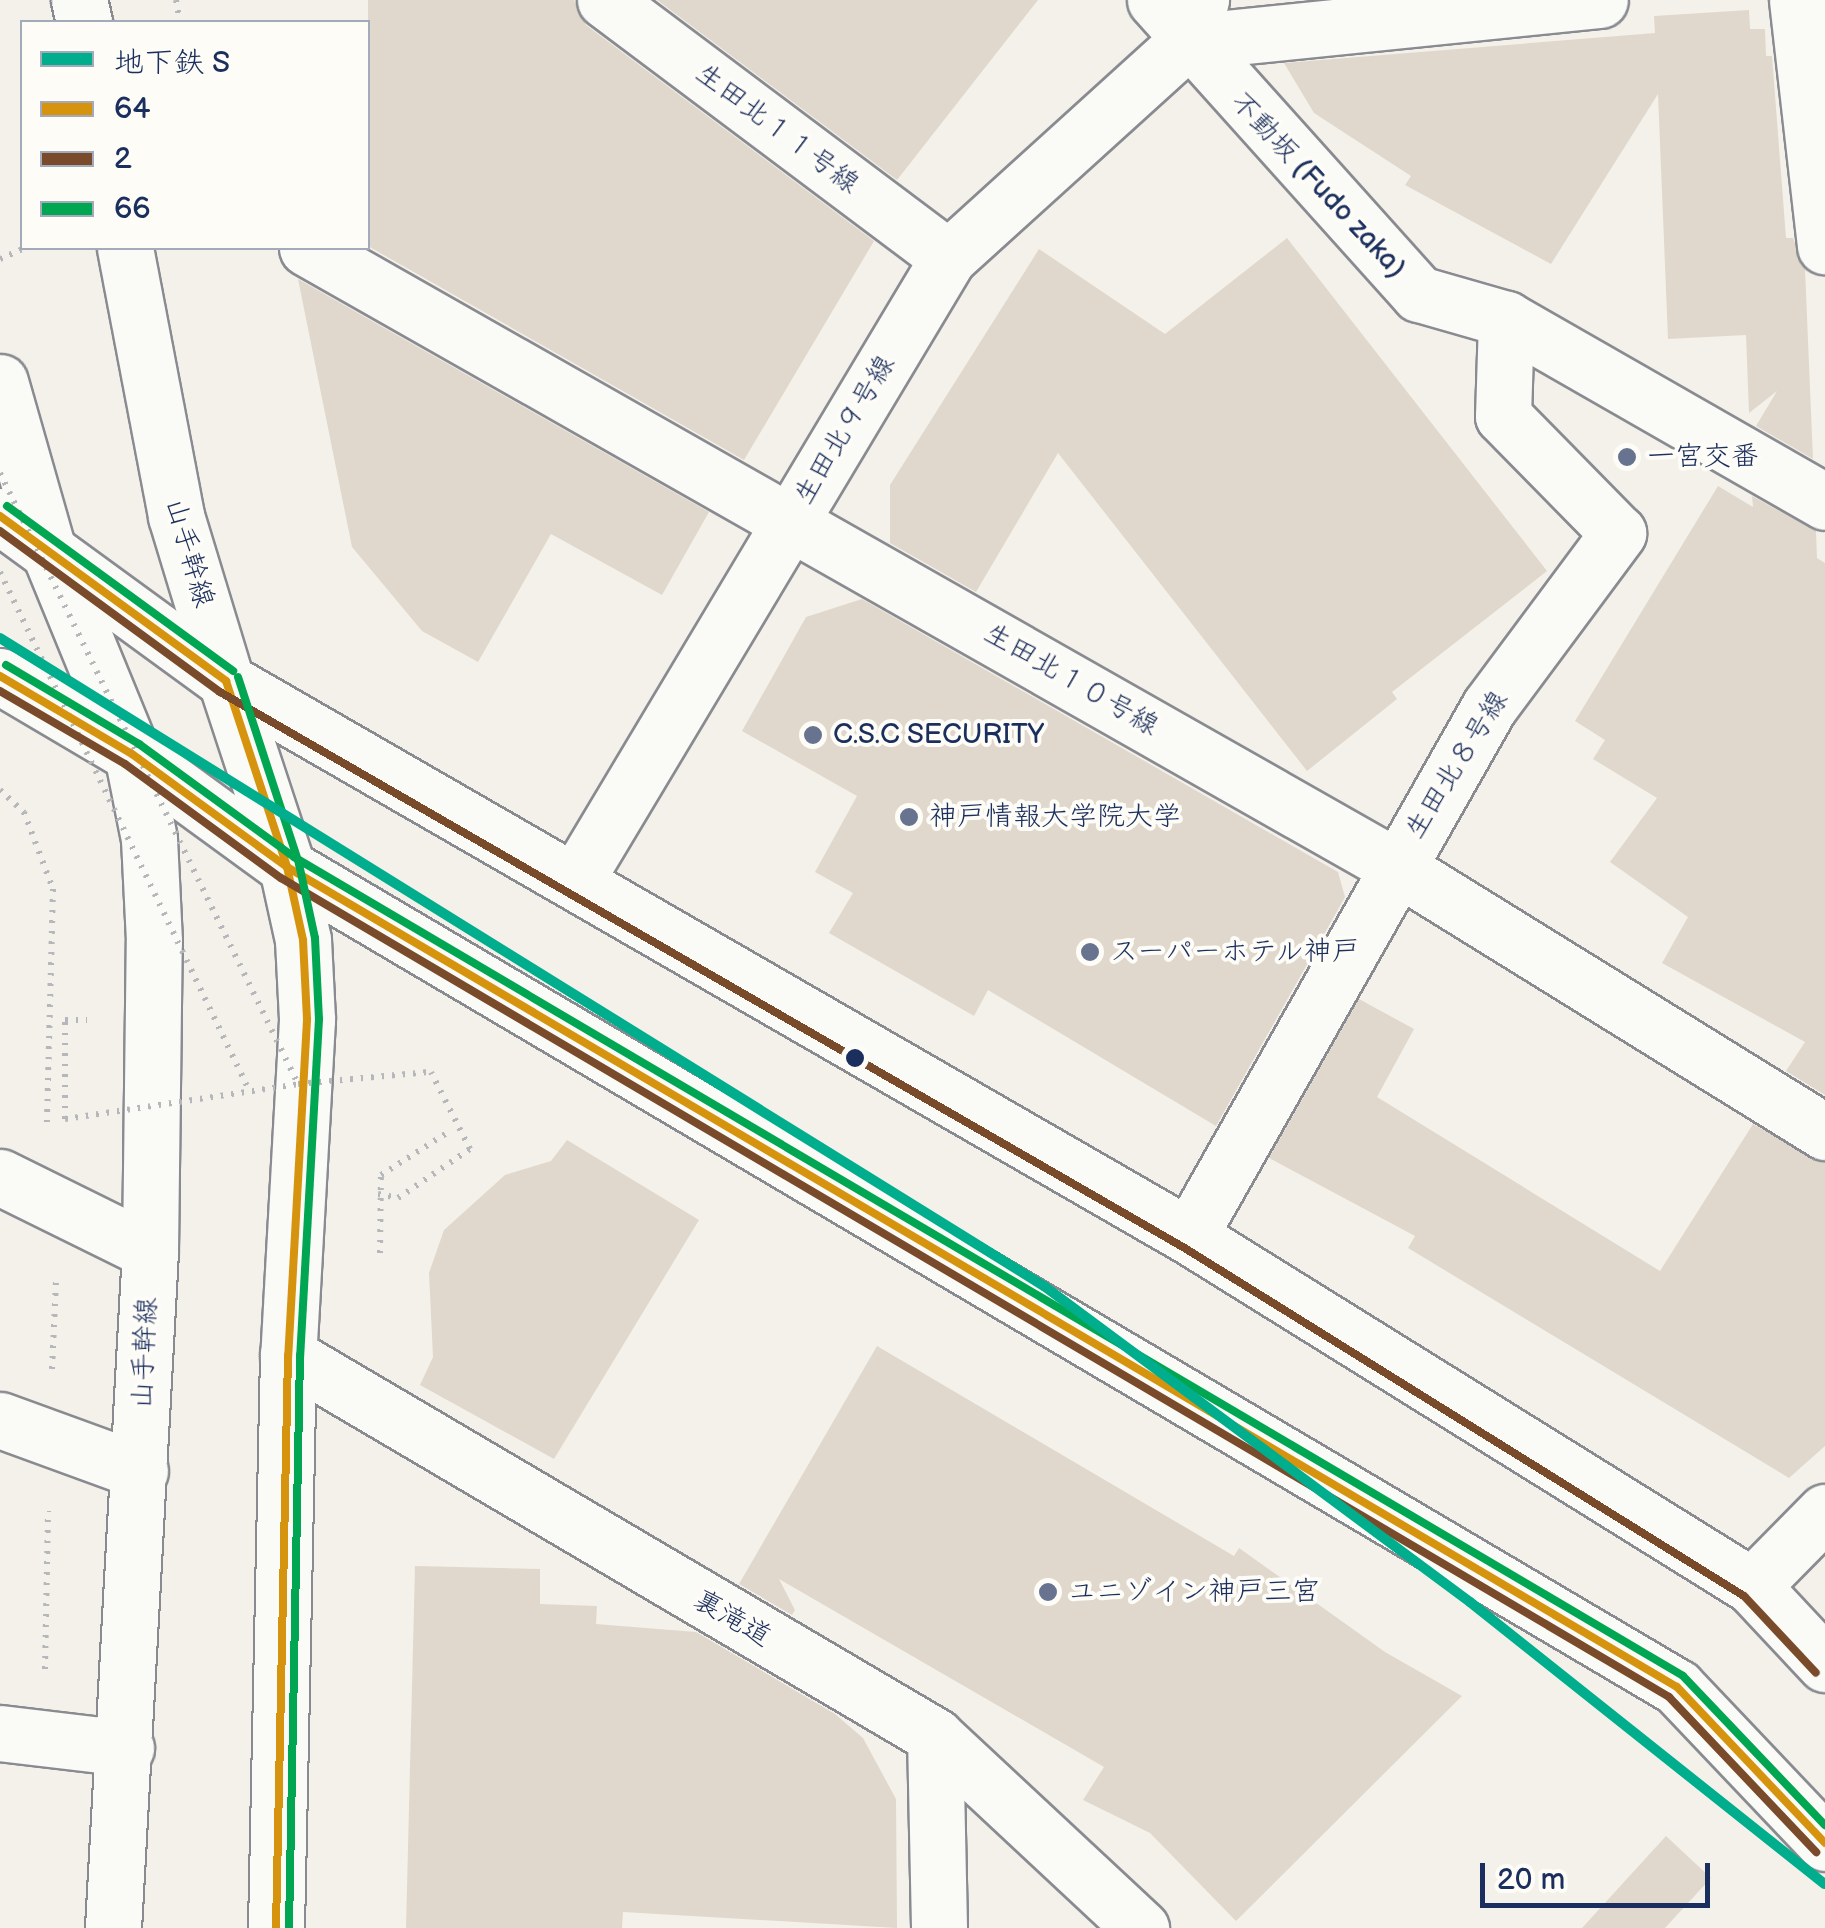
<!DOCTYPE html>
<meta charset="utf-8">
<style>
body{margin:0}
#map{position:relative;width:1825px;height:1928px;overflow:hidden;background:#f4f1ea;font-family:"Balsamiq Sans","Klee One",sans-serif}
div>[style]{position:absolute}
[style*='--x']{left:calc(var(--x)*1px);top:calc(var(--y)*1px);width:calc(var(--w)*1px);rotate:calc(var(--a)*1deg)}
.building>*{inset:0;background:#e0d8cc}
.path>*{height:6px;margin-top:-3px;transform-origin:0;background:repeating-linear-gradient(90deg,#b5b7bb 0 2.5px,transparent 0 10.5px)}
.roads{filter:drop-shadow(2px 0 #898b91) drop-shadow(-2px 0 #898b91) drop-shadow(0 2px #898b91) drop-shadow(0 -2px #898b91)}
.minor>*{height:55px;margin:-27.5px;padding:0 27.5px;transform-origin:27.5px;border-radius:27.5px;background:#fafaf7}
.tertiary>*{height:55px;margin:-27.5px;padding:0 27.5px;transform-origin:27.5px;border-radius:27.5px;background:#fafaf7}
.primary>*{height:55px;margin:-27.5px;padding:0 27.5px;transform-origin:27.5px;border-radius:27.5px;background:#fafaf7}
.path-bridge>*{height:6px;margin-top:-3px;transform-origin:0;background:repeating-linear-gradient(90deg,#b5b7bb 0 2.5px,transparent 0 10.5px)}
.bus-1>*{height:8px;margin:-4px;padding:0 4px;transform-origin:4px;border-radius:4px;background:#d6940e}
.bus-2>*{height:8px;margin:-4px;padding:0 4px;transform-origin:4px;border-radius:4px;background:#7a4b2a}
.bus-3>*{height:8px;margin:-4px;padding:0 4px;transform-origin:4px;border-radius:4px;background:#00a651}
.metro-1>*{height:10px;margin:-5px;padding:0 5px;transform-origin:5px;border-radius:5px;background:#00ae8e}
.dots>*{width:28px;height:28px;translate:-50% -50%;box-sizing:border-box;border:5px solid #fdfcf7;border-radius:50%}
span{translate:-50% -50%;white-space:nowrap;text-align:center;line-height:1.15;-webkit-text-stroke:8px #fdfcf7;paint-order:stroke}
.street-label{font-size:28px;color:#1b2f5e}
.poi-label{font-size:28px;color:#1b2f5e}
.left{translate:0 -50%;text-align:left}
.legend{position:absolute;left:20px;top:20px;width:350px;height:230px;box-sizing:border-box;background:#fdfcf7;border:2px solid #a3aaba;margin:0;padding:12px 18px;list-style:none;font-size:30px;color:#1b2f5e}
.legend li{display:flex;align-items:center;gap:20px;height:50px}
.legend b{width:50px;border:2px solid #a3aaba}
.scale{position:absolute;left:1480px;top:1863px;width:230px;height:45px;box-sizing:border-box;border:5px solid #1b2f5e;border-top:0;padding-left:12px;font-size:30px;line-height:35px;white-space:nowrap;color:#1b2f5e;-webkit-text-stroke:8px #fdfcf7;paint-order:stroke}
</style>
<div id="map">
<div class="building">
<i style="clip-path:polygon(368px 0,574px 0,586px 25px,874px 241px,744px 460px,368px 246px)"></i>
<i style="clip-path:polygon(657px 0,1038px 0,897px 180px)"></i>
<i style="clip-path:polygon(1749px 10px,1750px 29px,1765px 29px,1766px 56px,1772px 56px,1786px 238px,1793px 238px,1805px 269px,1813px 459px,1756px 426px,1777px 391px,1749px 413px,1746px 335px,1668px 339px,1658px 94px,1551px 264px,1405px 185px,1411px 176px,1314px 113px,1284px 63px,1655px 33px,1654px 16px)"></i>
<i style="clip-path:polygon(1287px 238px,1547px 571px,1392px 692px,1397px 699px,1307px 771px,1058px 453px,976px 592px,890px 543px,890px 485px,1039px 249px,1165px 334px)"></i>
<i style="clip-path:polygon(298px 279px,709px 512px,662px 595px,551px 534px,478px 662px,422px 631px,352px 547px)"></i>
<i style="clip-path:polygon(1718px 486px,1753px 507px,1752px 496px,1816px 531px,1817px 558px,1825px 563px,1825px 1095px,1786px 1071px,1805px 1042px,1662px 963px,1688px 917px,1610px 862px,1657px 798px,1593px 759px,1605px 740px,1575px 721px)"></i>
<i style="clip-path:polygon(862px 599px,1338px 872px,1345px 897px,1216px 1126px,988px 990px,974px 1016px,829px 933px,853px 893px,815px 872px,857px 796px,742px 731px,806px 617px)"></i>
<i style="clip-path:polygon(1359px 999px,1414px 1029px,1377px 1097px,1660px 1271px,1753px 1124px,1825px 1163px,1825px 1446px,1789px 1478px,1408px 1248px,1415px 1236px,1269px 1158px)"></i>
<i style="clip-path:polygon(567px 1140px,699px 1220px,554px 1459px,420px 1385px,433px 1357px,429px 1273px,444px 1230px,505px 1175px,551px 1161px)"></i>
<i style="clip-path:polygon(877px 1346px,1234px 1556px,1239px 1548px,1385px 1652px,1462px 1696px,1236px 1921px,1150px 1833px,1083px 1800px,1104px 1767px,779px 1579px,795px 1610px,792px 1615px,739px 1584px)"></i>
<i style="clip-path:polygon(415px 1566px,540px 1569px,540px 1604px,597px 1606px,596px 1624px,696px 1632px,835px 1714px,863px 1738px,896px 1799px,897px 1928px,623px 1912px,622px 1928px,406px 1928px)"></i>
<i style="clip-path:polygon(1666px 1836px,1711px 1878px,1665px 1928px,1582px 1928px)"></i>
</div>
<div class="path">
<i style="--x:176;--y:0;--w:22;--a:80"></i>
<i style="--x:0;--y:259;--w:27;--a:-24"></i>
<i style="--x:0;--y:790;--w:33;--a:43"></i>
<i style="--x:24;--y:812;--w:82;--a:69.4"></i>
<i style="--x:53;--y:889;--w:237;--a:91.5"></i>
<i style="--x:65;--y:1119;--w:99;--a:-90"></i>
<i style="--x:65;--y:1020;--w:22;--a:0"></i>
<i style="--x:378;--y:1194;--w:20;--a:11"></i>
<i style="--x:398;--y:1198;--w:87;--a:-34.2"></i>
<i style="--x:470;--y:1149;--w:86;--a:-116.9"></i>
<i style="--x:380;--y:1253;--w:78;--a:-89.3"></i>
<i style="--x:381;--y:1175;--w:78;--a:-32.5"></i>
<i style="--x:52;--y:1369;--w:88;--a:-87.4"></i>
<i style="--x:45;--y:1669;--w:158;--a:-88.9"></i>
</div>
<div class="roads">
<div class="minor">
<i style="--x:605;--y:0;--w:429;--a:36.9"></i>
<i style="--x:1155;--y:0;--w:395;--a:48.1"></i>
<i style="--x:1419;--y:294;--w:91;--a:16"></i>
<i style="--x:1506;--y:319;--w:368;--a:29.8"></i>
<i style="--x:1797;--y:0;--w:248;--a:83.5"></i>
<i style="--x:1186;--y:42;--w:416;--a:-5.8"></i>
<i style="--x:307;--y:248;--w:1251;--a:29.6"></i>
<i style="--x:1395;--y:866;--w:506;--a:31.74"></i>
<i style="--x:577;--y:878;--w:723;--a:-59.1"></i>
<i style="--x:948;--y:258;--w:321;--a:-42.2"></i>
<i style="--x:1186;--y:42;--w:45;--a:-70.3"></i>
<i style="--x:0;--y:1177;--w:167;--a:26.3"></i>
<i style="--x:1189;--y:1236;--w:608;--a:-60.44"></i>
<i style="--x:1489;--y:707;--w:217;--a:-53.4"></i>
<i style="--x:1618;--y:533;--w:164;--a:-134.5"></i>
<i style="--x:1503;--y:416;--w:97;--a:-88.2"></i>
<i style="--x:288;--y:1355;--w:751;--a:30.49"></i>
<i style="--x:935;--y:1736;--w:282;--a:43"></i>
<i style="--x:0;--y:1420;--w:149;--a:20"></i>
<i style="--x:1752;--y:1586;--w:104;--a:-45.4"></i>
<i style="--x:0;--y:1733;--w:127;--a:6.8"></i>
<i style="--x:935;--y:1736;--w:192;--a:88.8"></i>
</div>
<div class="tertiary">
<i style="--x:226;--y:681;--w:196;--a:71.8"></i>
<i style="--x:287;--y:867;--w:75;--a:77.6"></i>
<i style="--x:303;--y:940;--w:80;--a:87.1"></i>
<i style="--x:307;--y:1020;--w:336;--a:93.2"></i>
<i style="--x:288;--y:1355;--w:573;--a:91.2"></i>
<i style="--x:113;--y:1928;--w:678;--a:-86.87"></i>
<i style="--x:150;--y:1251;--w:310;--a:-89.3"></i>
<i style="--x:154;--y:941;--w:102;--a:-92.8"></i>
<i style="--x:149;--y:839;--w:87;--a:-101.3"></i>
</div>
<div class="primary">
<i style="--x:79;--y:0;--w:23;--a:77"></i>
<i style="--x:125;--y:248;--w:273;--a:79.2"></i>
<i style="--x:176;--y:516;--w:172;--a:73.1"></i>
<i style="--x:0;--y:382;--w:168;--a:74.1"></i>
<i style="--x:46;--y:544;--w:227;--a:67.7"></i>
<i style="--x:0;--y:516;--w:280;--a:36.1"></i>
<i style="--x:226;--y:681;--w:1111;--a:29.96"></i>
<i style="--x:1189;--y:1236;--w:663;--a:31.87"></i>
<i style="--x:1752;--y:1586;--w:107;--a:46.9"></i>
<i style="--x:0;--y:676;--w:153;--a:30.6"></i>
<i style="--x:132;--y:754;--w:192;--a:36.1"></i>
<i style="--x:287;--y:867;--w:1614;--a:30.54"></i>
<i style="--x:1677;--y:1687;--w:215;--a:46.5"></i>
</div>
</div>
<div class="path-bridge">
<i style="--x:0;--y:473;--w:680;--a:64"></i>
<i style="--x:0;--y:572;--w:575;--a:64.33"></i>
<i style="--x:65;--y:1119;--w:236;--a:-8.5"></i>
<i style="--x:298;--y:1084;--w:134;--a:-5.2"></i>
</div>
<div class="bus-1">
<i style="--x:0;--y:516;--w:280;--a:36.1"></i>
<i style="--x:0;--y:676;--w:153;--a:30.6"></i>
<i style="--x:132;--y:754;--w:192;--a:36.1"></i>
<i style="--x:287;--y:867;--w:1614;--a:30.54"></i>
<i style="--x:1677;--y:1687;--w:215;--a:46.5"></i>
<i style="--x:226;--y:681;--w:196;--a:71.8"></i>
<i style="--x:287;--y:867;--w:75;--a:77.6"></i>
<i style="--x:303;--y:940;--w:80;--a:87.1"></i>
<i style="--x:307;--y:1020;--w:336;--a:93.2"></i>
<i style="--x:288;--y:1355;--w:573;--a:91.2"></i>
</div>
<div class="bus-2">
<i style="--x:0;--y:531;--w:273;--a:36.2"></i>
<i style="--x:220;--y:692;--w:1111;--a:29.96"></i>
<i style="--x:1183;--y:1247;--w:661;--a:31.89"></i>
<i style="--x:1744;--y:1596;--w:105;--a:46.9"></i>
<i style="--x:0;--y:691;--w:145;--a:30.3"></i>
<i style="--x:125;--y:764;--w:193;--a:36.2"></i>
<i style="--x:281;--y:878;--w:1612;--a:30.54"></i>
<i style="--x:1669;--y:1697;--w:214;--a:46.5"></i>
</div>
<div class="bus-3">
<i style="--x:7;--y:506;--w:280;--a:36.1"></i>
<i style="--x:6;--y:665;--w:155;--a:30.7"></i>
<i style="--x:139;--y:744;--w:192;--a:36.1"></i>
<i style="--x:294;--y:857;--w:1612;--a:30.52"></i>
<i style="--x:1683;--y:1676;--w:206;--a:46.4"></i>
<i style="--x:238;--y:677;--w:197;--a:71.9"></i>
<i style="--x:299;--y:864;--w:76;--a:77.8"></i>
<i style="--x:315;--y:938;--w:81;--a:87.2"></i>
<i style="--x:319;--y:1019;--w:337;--a:93.2"></i>
<i style="--x:300;--y:1355;--w:573;--a:91.1"></i>
</div>
<div class="metro-1">
<i style="--x:0;--y:638;--w:1229;--a:31.83"></i>
<i style="--x:1044;--y:1286;--w:530;--a:36.57"></i>
<i style="--x:1470;--y:1602;--w:453;--a:38.5"></i>
</div>
<div class="dots">
<i style="left:1627px;top:457px;background:#67738f"></i>
<i style="left:813px;top:735px;background:#67738f"></i>
<i style="left:909px;top:817px;background:#67738f"></i>
<i style="left:1090px;top:952px;background:#67738f"></i>
<i style="left:855px;top:1058px;background:#1b2f5e"></i>
<i style="left:1048px;top:1592px;background:#67738f"></i>
</div>
<div class="street-label">
<span style="left:777px;top:129px;rotate:37deg">生田北１１号線</span>
<span style="left:1318px;top:185px;rotate:47deg">不動坂 (Fudo zaka)</span>
<span style="left:845px;top:430px;rotate:-59deg">生田北９号線</span>
<span style="left:189px;top:553px;rotate:74deg">山手幹線</span>
<span style="left:1071px;top:680px;rotate:30deg">生田北１０号線</span>
<span style="left:1457px;top:765px;rotate:-58deg">生田北８号線</span>
<span style="left:145px;top:1353px;rotate:-87deg">山手幹線</span>
<span style="left:732px;top:1619px;rotate:30deg">裏滝道</span>
</div>
<div class="poi-label">
<span class="left" style="left:1647px;top:457px">一宮交番</span>
<span class="left" style="left:833px;top:735px">C.S.C SECURITY</span>
<span class="left" style="left:929px;top:817px">神戸情報大学院大学</span>
<span class="left" style="left:1110px;top:952px">スーパーホテル神戸</span>
<span class="left" style="left:1068px;top:1592px">ユニゾイン神戸三宮</span>
</div>
<ul class="legend">
<li><b style="height:12px;background:#00ae8e"></b>地下鉄 S</li>
<li><b style="height:12px;background:#d6940e"></b>64</li>
<li><b style="height:12px;background:#7a4b2a"></b>2</li>
<li><b style="height:12px;background:#00a651"></b>66</li>
</ul>
<div class="scale">20 m</div>
</div>
